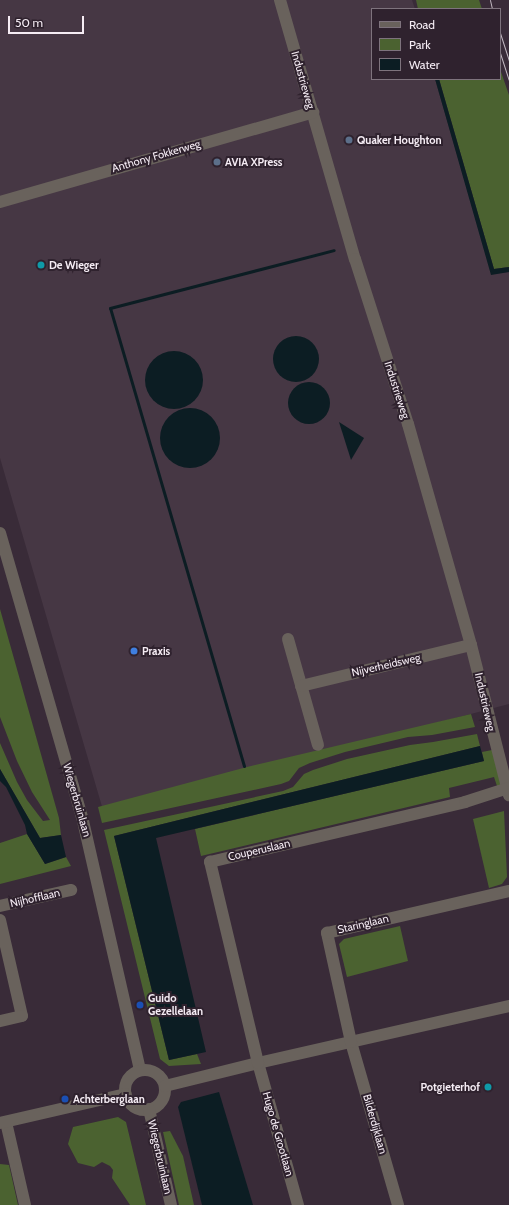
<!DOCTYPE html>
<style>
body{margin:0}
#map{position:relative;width:509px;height:1205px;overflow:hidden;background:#392b38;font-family:Cabin,sans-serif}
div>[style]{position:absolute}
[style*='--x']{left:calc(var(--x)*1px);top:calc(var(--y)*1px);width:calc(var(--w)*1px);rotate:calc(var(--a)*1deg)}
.industrial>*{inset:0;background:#463744}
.green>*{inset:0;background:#4b6230}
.water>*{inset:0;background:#0c1d23}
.round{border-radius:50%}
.stream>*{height:3px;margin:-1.5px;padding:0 1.5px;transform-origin:1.5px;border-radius:1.5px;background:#0c1d23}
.minor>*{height:12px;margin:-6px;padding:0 6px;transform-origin:6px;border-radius:6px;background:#69625c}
.minor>.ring{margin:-6px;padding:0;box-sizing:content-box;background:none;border:12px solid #69625c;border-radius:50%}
.tram>*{height:1px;margin:-0.5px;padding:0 0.5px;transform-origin:0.5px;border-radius:0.5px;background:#c3b9c2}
.dots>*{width:11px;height:11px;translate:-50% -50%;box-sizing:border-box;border:2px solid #2f222e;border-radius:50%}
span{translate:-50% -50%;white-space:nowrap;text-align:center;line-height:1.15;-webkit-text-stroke:4px #2f222e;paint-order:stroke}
.street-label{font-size:11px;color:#f5ecf4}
.poi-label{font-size:11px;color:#f5ecf4;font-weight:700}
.left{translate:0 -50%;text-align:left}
.right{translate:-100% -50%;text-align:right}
.legend{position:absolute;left:371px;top:8px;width:130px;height:72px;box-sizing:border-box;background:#2f222e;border:1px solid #7e737d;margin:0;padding:5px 7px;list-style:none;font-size:12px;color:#f5ecf4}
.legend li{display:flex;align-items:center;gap:8px;height:20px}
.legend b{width:20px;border:1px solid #7e737d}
.scale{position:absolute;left:8px;top:16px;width:76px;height:18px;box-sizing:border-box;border:2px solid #f5ecf4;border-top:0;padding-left:5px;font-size:12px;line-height:14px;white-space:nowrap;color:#f5ecf4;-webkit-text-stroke:3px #2f222e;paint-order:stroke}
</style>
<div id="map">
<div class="industrial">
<i style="clip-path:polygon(0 0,412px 0,415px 9px,372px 9px,372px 79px,435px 79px,492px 274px,509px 272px,509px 704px,103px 810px,0 458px)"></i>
</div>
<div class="green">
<i style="clip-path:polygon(416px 0,479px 0,482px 9px,418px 9px)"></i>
<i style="clip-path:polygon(500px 69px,509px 95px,509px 267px,494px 269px,439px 79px,500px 79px)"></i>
<i style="clip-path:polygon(0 609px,59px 818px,61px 835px,40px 838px,0 769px,0 743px,17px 782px,27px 800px,43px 821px,50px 820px,32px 792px,17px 761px,0 717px)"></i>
<i style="clip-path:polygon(471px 714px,475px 727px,432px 735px,408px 737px,345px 752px,310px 763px,299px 768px,289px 781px,281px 784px,102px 823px,98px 807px,247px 767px)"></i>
<i style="clip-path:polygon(477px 734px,480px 746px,114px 836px,169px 1060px,197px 1054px,201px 1064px,169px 1066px,160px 1059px,104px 830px,283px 791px,293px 787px,304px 774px,313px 770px,347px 759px,410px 745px,433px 742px)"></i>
<i style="clip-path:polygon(492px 750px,502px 785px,498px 789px,494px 777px,486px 779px,449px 788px,450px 797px,201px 856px,195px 829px,484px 761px,482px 752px)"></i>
<i style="clip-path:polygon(504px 811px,507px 877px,502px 884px,489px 888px,473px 819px)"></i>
<i style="clip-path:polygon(27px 834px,45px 864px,66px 857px,71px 866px,0 884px,0 843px)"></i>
<i style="clip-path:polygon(400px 926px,408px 961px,347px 977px,339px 944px,344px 939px)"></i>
<i style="clip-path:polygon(118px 1117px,126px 1122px,146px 1205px,130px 1205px,112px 1178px,113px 1170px,110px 1166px,102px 1162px,94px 1167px,78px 1163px,68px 1144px,73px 1127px)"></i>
<i style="clip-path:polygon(170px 1131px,183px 1156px,194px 1205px,179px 1205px,163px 1132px)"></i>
<i style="clip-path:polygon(0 1164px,9px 1165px,18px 1205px,0 1205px)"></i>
</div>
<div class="water">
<i style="clip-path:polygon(435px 79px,439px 79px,494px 269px,509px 267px,509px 272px,491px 275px)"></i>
<i class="round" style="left:273px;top:336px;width:46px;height:46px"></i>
<i class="round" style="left:145px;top:351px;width:58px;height:58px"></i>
<i class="round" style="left:288px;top:382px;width:42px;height:42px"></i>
<i class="round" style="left:160px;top:408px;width:60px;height:60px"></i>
<i style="clip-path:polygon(339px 422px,364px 438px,351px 460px)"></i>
<i style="clip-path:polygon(480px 746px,484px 761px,156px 838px,206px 1052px,169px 1060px,114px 836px)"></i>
<i style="clip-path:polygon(0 769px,40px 838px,61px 835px,66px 857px,45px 864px,27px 834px,25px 825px,6px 787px,0 781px)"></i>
<i style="clip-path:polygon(219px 1092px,253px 1205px,202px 1205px,178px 1107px,181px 1102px)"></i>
</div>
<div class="stream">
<i style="--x:244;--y:766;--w:477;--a:-106.3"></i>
<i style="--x:110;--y:308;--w:231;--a:-14.5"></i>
</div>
<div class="minor">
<i style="--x:280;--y:0;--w:270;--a:73.9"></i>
<i style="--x:355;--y:259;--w:173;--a:72.2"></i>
<i style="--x:408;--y:424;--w:230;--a:74.1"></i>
<i style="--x:471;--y:645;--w:155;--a:75.8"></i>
<i style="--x:0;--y:202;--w:326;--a:-16"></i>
<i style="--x:0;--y:533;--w:300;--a:73.9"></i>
<i style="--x:83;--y:821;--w:255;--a:77.1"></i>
<i style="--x:288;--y:639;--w:110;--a:74.2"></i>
<i style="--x:301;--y:686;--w:175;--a:-13.6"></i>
<i style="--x:0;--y:906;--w:73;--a:-12.7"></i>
<i style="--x:0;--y:920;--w:98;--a:77.1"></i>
<i style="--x:22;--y:1016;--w:23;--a:167"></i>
<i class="ring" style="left:125px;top:1070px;width:28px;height:28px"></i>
<i style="--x:165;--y:1086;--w:96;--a:-13.9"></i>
<i style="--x:258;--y:1063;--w:257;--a:-12.8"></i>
<i style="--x:149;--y:1109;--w:98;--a:77.1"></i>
<i style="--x:6;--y:1122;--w:85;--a:77.1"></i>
<i style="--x:0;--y:1123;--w:129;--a:-13"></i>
<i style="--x:298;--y:1205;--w:148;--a:-105.7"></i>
<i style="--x:258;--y:1063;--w:207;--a:-103.4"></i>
<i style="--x:210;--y:862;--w:262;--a:-13.2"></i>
<i style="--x:465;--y:802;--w:45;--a:-18"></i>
<i style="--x:398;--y:1205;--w:170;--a:-106.1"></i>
<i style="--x:351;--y:1042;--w:112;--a:-102.4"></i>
<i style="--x:327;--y:933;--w:187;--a:-13"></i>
</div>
<div class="tram">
<i style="--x:490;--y:0;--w:9;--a:77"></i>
<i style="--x:500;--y:33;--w:29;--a:72"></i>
<i style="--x:500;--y:53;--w:28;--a:72"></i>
</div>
<div class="dots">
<i style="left:349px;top:140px;background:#5c6f8a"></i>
<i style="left:217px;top:162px;background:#5c6f8a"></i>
<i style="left:41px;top:265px;background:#0f9aa8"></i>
<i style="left:134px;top:651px;background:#3f7fe0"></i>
<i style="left:140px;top:1005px;background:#1a4fb4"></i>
<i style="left:488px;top:1087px;background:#0f9aa8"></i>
<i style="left:65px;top:1099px;background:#1a4fb4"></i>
</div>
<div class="street-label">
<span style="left:303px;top:80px;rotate:74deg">Industrieweg</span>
<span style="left:156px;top:156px;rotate:-16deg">Anthony Fokkerweg</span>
<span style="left:397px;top:390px;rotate:72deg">Industrieweg</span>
<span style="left:386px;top:665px;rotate:-13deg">Nijverheidsweg</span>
<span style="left:485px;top:702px;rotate:77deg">Industrieweg</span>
<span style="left:77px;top:800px;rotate:74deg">Wiegerbruinlaan</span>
<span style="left:259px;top:850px;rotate:-13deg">Couperuslaan</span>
<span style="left:35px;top:898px;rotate:-13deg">Nijhofflaan</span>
<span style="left:363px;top:924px;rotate:-13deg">Staringlaan</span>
<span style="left:375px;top:1124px;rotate:74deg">Bilderdijklaan</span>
<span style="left:278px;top:1134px;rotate:74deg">Hugo de Grootlaan</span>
<span style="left:160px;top:1157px;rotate:77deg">Wiegerbruinlaan</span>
</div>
<div class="poi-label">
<span class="left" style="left:357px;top:140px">Quaker Houghton</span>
<span class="left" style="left:225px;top:162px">AVIA XPress</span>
<span class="left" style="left:49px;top:265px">De Wieger</span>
<span class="left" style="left:142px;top:651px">Praxis</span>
<span class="left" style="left:148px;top:1005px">Guido<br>Gezellelaan</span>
<span class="right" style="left:480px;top:1087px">Potgieterhof</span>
<span class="left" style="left:73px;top:1099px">Achterberglaan</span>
</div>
<ul class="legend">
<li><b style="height:5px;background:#69625c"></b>Road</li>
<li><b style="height:11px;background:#4b6230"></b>Park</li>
<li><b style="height:11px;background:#0c1d23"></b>Water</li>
</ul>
<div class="scale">50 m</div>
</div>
